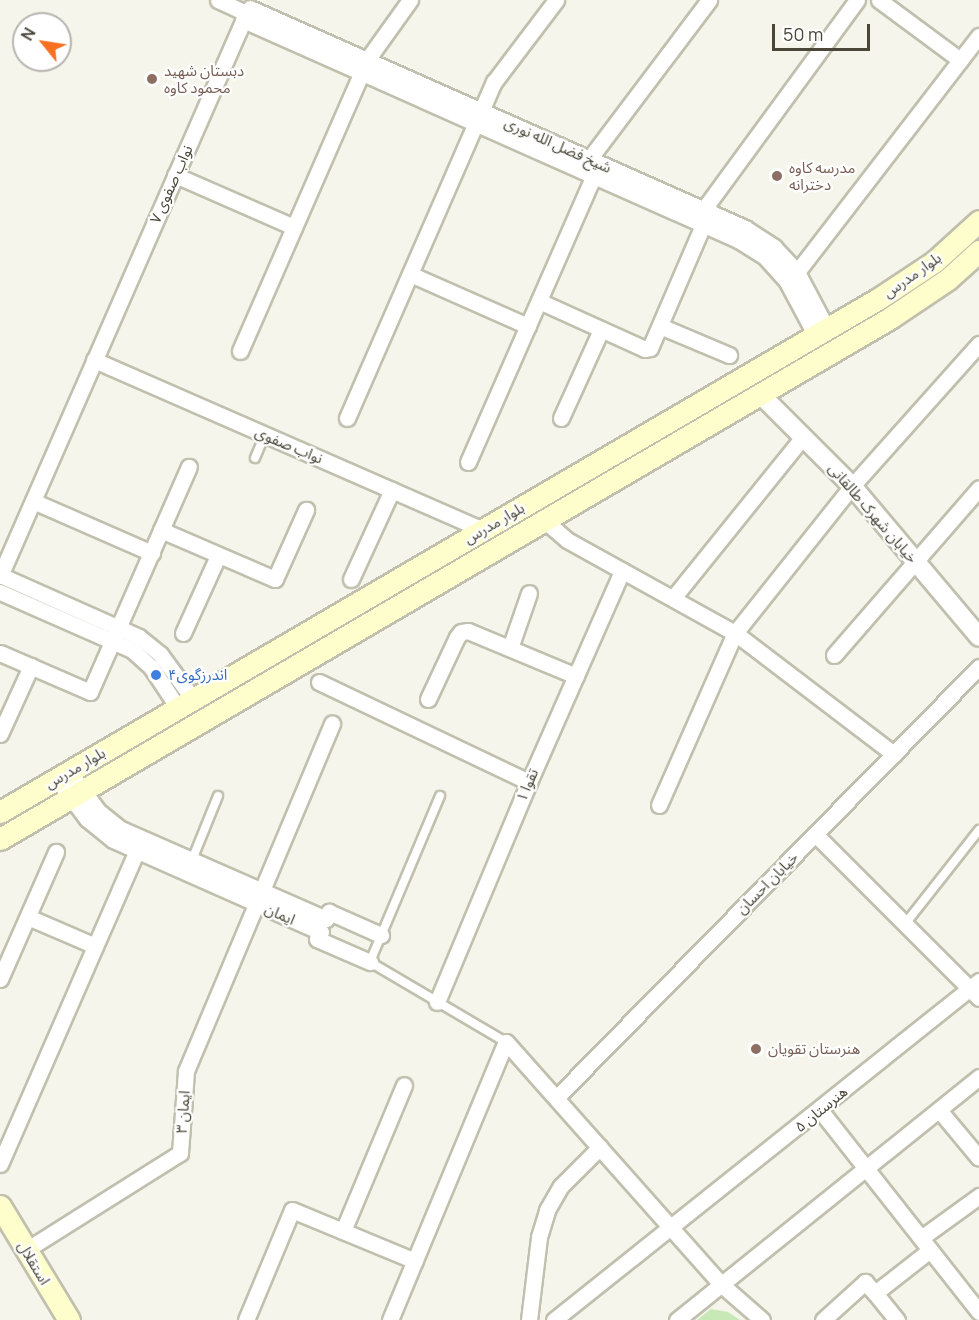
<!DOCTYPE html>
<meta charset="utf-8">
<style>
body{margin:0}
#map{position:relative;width:979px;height:1320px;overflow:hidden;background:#f5f5eb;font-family:Manrope,"Noto Sans Arabic",sans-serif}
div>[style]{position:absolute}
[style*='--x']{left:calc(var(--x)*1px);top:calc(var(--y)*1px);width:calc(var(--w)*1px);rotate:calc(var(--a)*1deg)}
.green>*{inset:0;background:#c6e9b5}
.roads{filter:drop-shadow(2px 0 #c1bfad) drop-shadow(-2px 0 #c1bfad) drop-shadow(0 2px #c1bfad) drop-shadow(0 -2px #c1bfad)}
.service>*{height:8px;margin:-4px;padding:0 4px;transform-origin:4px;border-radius:4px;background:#fff}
.minor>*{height:15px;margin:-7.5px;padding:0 7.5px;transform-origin:7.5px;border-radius:7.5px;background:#fff}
.tertiary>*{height:18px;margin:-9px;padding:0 9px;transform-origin:9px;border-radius:9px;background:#fff}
.secondary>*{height:21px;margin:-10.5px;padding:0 10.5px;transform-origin:10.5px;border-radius:10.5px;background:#fefdcc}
.dots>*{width:16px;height:16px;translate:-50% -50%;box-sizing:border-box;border:3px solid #fff;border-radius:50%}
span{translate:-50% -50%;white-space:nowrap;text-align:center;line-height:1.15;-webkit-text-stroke:4.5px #fff;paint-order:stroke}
.education-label{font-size:15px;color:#785e54}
.left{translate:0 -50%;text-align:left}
.street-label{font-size:15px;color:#4a4739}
.shop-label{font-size:15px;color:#366cbe}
.north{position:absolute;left:12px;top:12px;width:60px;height:60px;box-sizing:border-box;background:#fff;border:2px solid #b7b5b0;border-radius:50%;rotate:300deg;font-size:16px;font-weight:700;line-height:24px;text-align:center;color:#4a4739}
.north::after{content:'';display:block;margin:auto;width:21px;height:27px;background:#f87020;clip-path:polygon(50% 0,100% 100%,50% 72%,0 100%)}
.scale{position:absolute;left:772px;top:24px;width:98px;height:27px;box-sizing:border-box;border:3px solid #4a4739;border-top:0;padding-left:8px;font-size:18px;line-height:21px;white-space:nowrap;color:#4a4739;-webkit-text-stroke:4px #fff;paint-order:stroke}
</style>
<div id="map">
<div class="green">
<i style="clip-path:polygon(711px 1309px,728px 1312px,740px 1320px,697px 1320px)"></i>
</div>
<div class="roads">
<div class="service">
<i style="--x:255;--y:458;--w:25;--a:-67"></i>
<i style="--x:440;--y:796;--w:180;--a:112.9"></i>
<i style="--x:370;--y:962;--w:158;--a:30.5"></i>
<i style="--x:192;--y:860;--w:69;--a:-67.9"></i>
<i style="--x:905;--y:924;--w:120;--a:-51.8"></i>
</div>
<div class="minor">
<i style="--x:218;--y:0;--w:31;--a:25"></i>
<i style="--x:879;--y:0;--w:101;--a:36.5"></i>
<i style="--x:250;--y:8;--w:542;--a:23.96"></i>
<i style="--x:745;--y:228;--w:35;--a:33"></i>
<i style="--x:774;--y:247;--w:34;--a:47"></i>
<i style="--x:797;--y:272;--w:64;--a:62.2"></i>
<i style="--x:243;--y:20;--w:542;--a:23.96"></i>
<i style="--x:738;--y:240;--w:32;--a:32"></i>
<i style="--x:765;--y:257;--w:31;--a:48"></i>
<i style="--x:786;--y:280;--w:64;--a:61.8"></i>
<i style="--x:590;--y:158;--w:198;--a:-53"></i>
<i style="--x:175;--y:175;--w:130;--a:23.6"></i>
<i style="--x:797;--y:272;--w:298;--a:-52.4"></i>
<i style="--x:410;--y:274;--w:129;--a:23.8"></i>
<i style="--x:539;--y:301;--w:116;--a:24.4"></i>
<i style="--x:645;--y:349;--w:5;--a:-11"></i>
<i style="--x:650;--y:348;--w:134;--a:-66.7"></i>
<i style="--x:703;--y:225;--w:16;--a:-86"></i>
<i style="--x:704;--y:209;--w:259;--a:-53.8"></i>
<i style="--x:660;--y:326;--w:75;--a:22.8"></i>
<i style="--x:240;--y:351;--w:318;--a:-66.4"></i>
<i style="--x:367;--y:60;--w:74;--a:-54.4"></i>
<i style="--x:94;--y:360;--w:425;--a:23.6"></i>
<i style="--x:347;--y:418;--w:367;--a:-66.4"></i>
<i style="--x:494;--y:82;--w:103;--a:-52.9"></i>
<i style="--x:561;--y:418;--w:97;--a:-65.6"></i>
<i style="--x:468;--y:462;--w:323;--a:-66.3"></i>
<i style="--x:33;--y:501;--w:130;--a:23.6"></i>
<i style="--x:544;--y:520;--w:30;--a:41"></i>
<i style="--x:567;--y:540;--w:192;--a:29"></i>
<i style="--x:735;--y:633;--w:200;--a:37.3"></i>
<i style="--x:161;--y:530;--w:124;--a:23.3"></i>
<i style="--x:275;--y:579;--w:76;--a:-65.8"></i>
<i style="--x:0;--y:575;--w:152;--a:24"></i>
<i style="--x:139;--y:637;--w:27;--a:39"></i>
<i style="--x:160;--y:654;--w:56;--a:53.7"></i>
<i style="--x:0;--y:576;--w:616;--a:-66.35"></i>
<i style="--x:351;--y:579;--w:98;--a:-65.3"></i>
<i style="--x:0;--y:592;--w:144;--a:23.7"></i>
<i style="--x:132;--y:650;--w:25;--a:42"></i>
<i style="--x:151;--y:667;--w:49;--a:56.6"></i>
<i style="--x:673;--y:598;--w:207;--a:-51.1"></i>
<i style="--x:183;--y:633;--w:85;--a:-65.6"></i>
<i style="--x:510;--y:648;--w:58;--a:-70.9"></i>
<i style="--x:0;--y:653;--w:98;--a:23.4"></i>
<i style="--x:90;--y:692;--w:246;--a:-66.3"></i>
<i style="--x:834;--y:655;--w:221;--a:-49"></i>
<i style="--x:319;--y:682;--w:233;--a:25.5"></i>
<i style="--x:428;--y:699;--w:68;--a:-64.9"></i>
<i style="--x:457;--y:637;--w:6;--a:-51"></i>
<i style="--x:461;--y:632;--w:7;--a:-8"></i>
<i style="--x:468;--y:631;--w:117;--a:22.6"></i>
<i style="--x:0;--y:734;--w:75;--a:-65.5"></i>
<i style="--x:57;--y:779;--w:50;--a:53.1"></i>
<i style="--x:87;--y:819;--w:33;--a:39"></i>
<i style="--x:113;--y:840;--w:227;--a:23.9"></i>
<i style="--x:321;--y:932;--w:8;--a:120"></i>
<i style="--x:317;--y:939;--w:58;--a:23.5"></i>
<i style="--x:77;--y:782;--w:34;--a:54"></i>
<i style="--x:97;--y:810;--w:28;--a:39"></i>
<i style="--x:119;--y:828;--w:226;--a:23.7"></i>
<i style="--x:326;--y:919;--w:8;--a:-67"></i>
<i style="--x:329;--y:912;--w:57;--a:23.9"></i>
<i style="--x:659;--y:805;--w:188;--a:-66.2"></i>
<i style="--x:735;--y:633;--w:188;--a:-51.5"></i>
<i style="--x:852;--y:486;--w:191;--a:-48.2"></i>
<i style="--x:815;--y:834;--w:232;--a:45"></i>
<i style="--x:28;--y:917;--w:73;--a:23.4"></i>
<i style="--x:0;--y:979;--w:139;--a:-66.2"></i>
<i style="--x:437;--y:1002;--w:238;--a:-67.3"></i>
<i style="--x:529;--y:782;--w:231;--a:-66.2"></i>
<i style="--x:556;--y:1098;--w:604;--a:-45.54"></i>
<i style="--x:820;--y:1110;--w:257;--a:51.8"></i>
<i style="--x:939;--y:1110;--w:62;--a:50.2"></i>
<i style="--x:0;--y:1164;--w:349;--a:-66.4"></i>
<i style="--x:343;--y:1231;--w:158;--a:-67.3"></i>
<i style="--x:921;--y:1238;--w:72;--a:-35.9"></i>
<i style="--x:26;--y:1250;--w:182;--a:-32.2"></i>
<i style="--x:180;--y:1153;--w:82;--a:-85.8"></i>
<i style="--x:186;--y:1071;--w:377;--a:-67.2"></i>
<i style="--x:875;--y:1293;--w:35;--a:51"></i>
<i style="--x:246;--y:1320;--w:119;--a:-67.3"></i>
<i style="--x:292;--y:1210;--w:133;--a:22.5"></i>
<i style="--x:390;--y:1320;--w:301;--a:-67.4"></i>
<i style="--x:506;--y:1042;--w:325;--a:48.4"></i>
<i style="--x:722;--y:1285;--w:53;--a:41.2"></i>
<i style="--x:529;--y:1320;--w:84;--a:-83.1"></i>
<i style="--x:539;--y:1237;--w:28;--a:-73"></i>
<i style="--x:547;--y:1210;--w:28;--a:-60"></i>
<i style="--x:561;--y:1186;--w:55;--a:-45"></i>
<i style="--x:554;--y:1320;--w:544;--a:-38.58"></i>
<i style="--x:677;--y:1320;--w:388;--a:-38.8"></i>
<i style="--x:823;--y:1320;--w:57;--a:-42.1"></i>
<i style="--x:865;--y:1282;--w:15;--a:48"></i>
<i style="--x:875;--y:1293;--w:70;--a:-38"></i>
</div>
<div class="tertiary">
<i style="--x:760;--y:394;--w:130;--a:45"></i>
<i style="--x:852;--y:486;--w:197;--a:49.9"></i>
</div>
<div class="secondary">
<i style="--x:0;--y:812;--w:1017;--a:-30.3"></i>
<i style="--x:878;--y:299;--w:67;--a:-33.5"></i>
<i style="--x:934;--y:262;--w:61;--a:-42.3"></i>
<i style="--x:0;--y:839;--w:1031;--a:-30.34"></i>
<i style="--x:890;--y:318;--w:70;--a:-33.9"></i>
<i style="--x:948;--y:279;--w:42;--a:-42.1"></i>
<i style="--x:0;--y:1206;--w:133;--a:58.8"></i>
</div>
</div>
<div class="dots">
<i style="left:152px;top:79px;background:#8d6e63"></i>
<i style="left:777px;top:176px;background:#8d6e63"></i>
<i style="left:156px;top:675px;background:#3f7fe0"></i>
<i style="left:756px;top:1049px;background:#8d6e63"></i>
</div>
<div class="education-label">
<span class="left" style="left:164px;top:79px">دبستان شهید<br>محمود کاوه</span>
<span class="left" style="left:789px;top:176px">مدرسه کاوه<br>دخترانه</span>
<span class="left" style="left:768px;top:1049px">هنرستان تقویان</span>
</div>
<div class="street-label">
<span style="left:558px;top:145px;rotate:24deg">شیخ فضل الله نوری</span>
<span style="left:171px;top:184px;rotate:-66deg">نواب صفوی ۷</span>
<span style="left:912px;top:275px;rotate:-35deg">بلوار مدرس</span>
<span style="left:289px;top:445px;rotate:23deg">نواب صفوی</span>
<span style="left:873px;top:513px;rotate:49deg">خیابان شهرک طالقانی</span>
<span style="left:494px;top:523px;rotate:-30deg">بلوار مدرس</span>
<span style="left:75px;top:768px;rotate:-30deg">بلوار مدرس</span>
<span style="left:527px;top:785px;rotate:-67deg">تقوا ۱</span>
<span style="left:767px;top:883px;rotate:-45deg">خیابان احسان</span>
<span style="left:280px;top:914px;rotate:24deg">ایمان</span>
<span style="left:821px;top:1109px;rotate:-39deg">هنرستان ۵</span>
<span style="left:183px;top:1112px;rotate:-86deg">ایمان ۳</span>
<span style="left:34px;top:1263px;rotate:59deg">استقلال</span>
</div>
<div class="shop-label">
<span class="left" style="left:168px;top:675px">اندرزگوی۴</span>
</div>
<div class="north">N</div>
<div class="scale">50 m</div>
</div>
